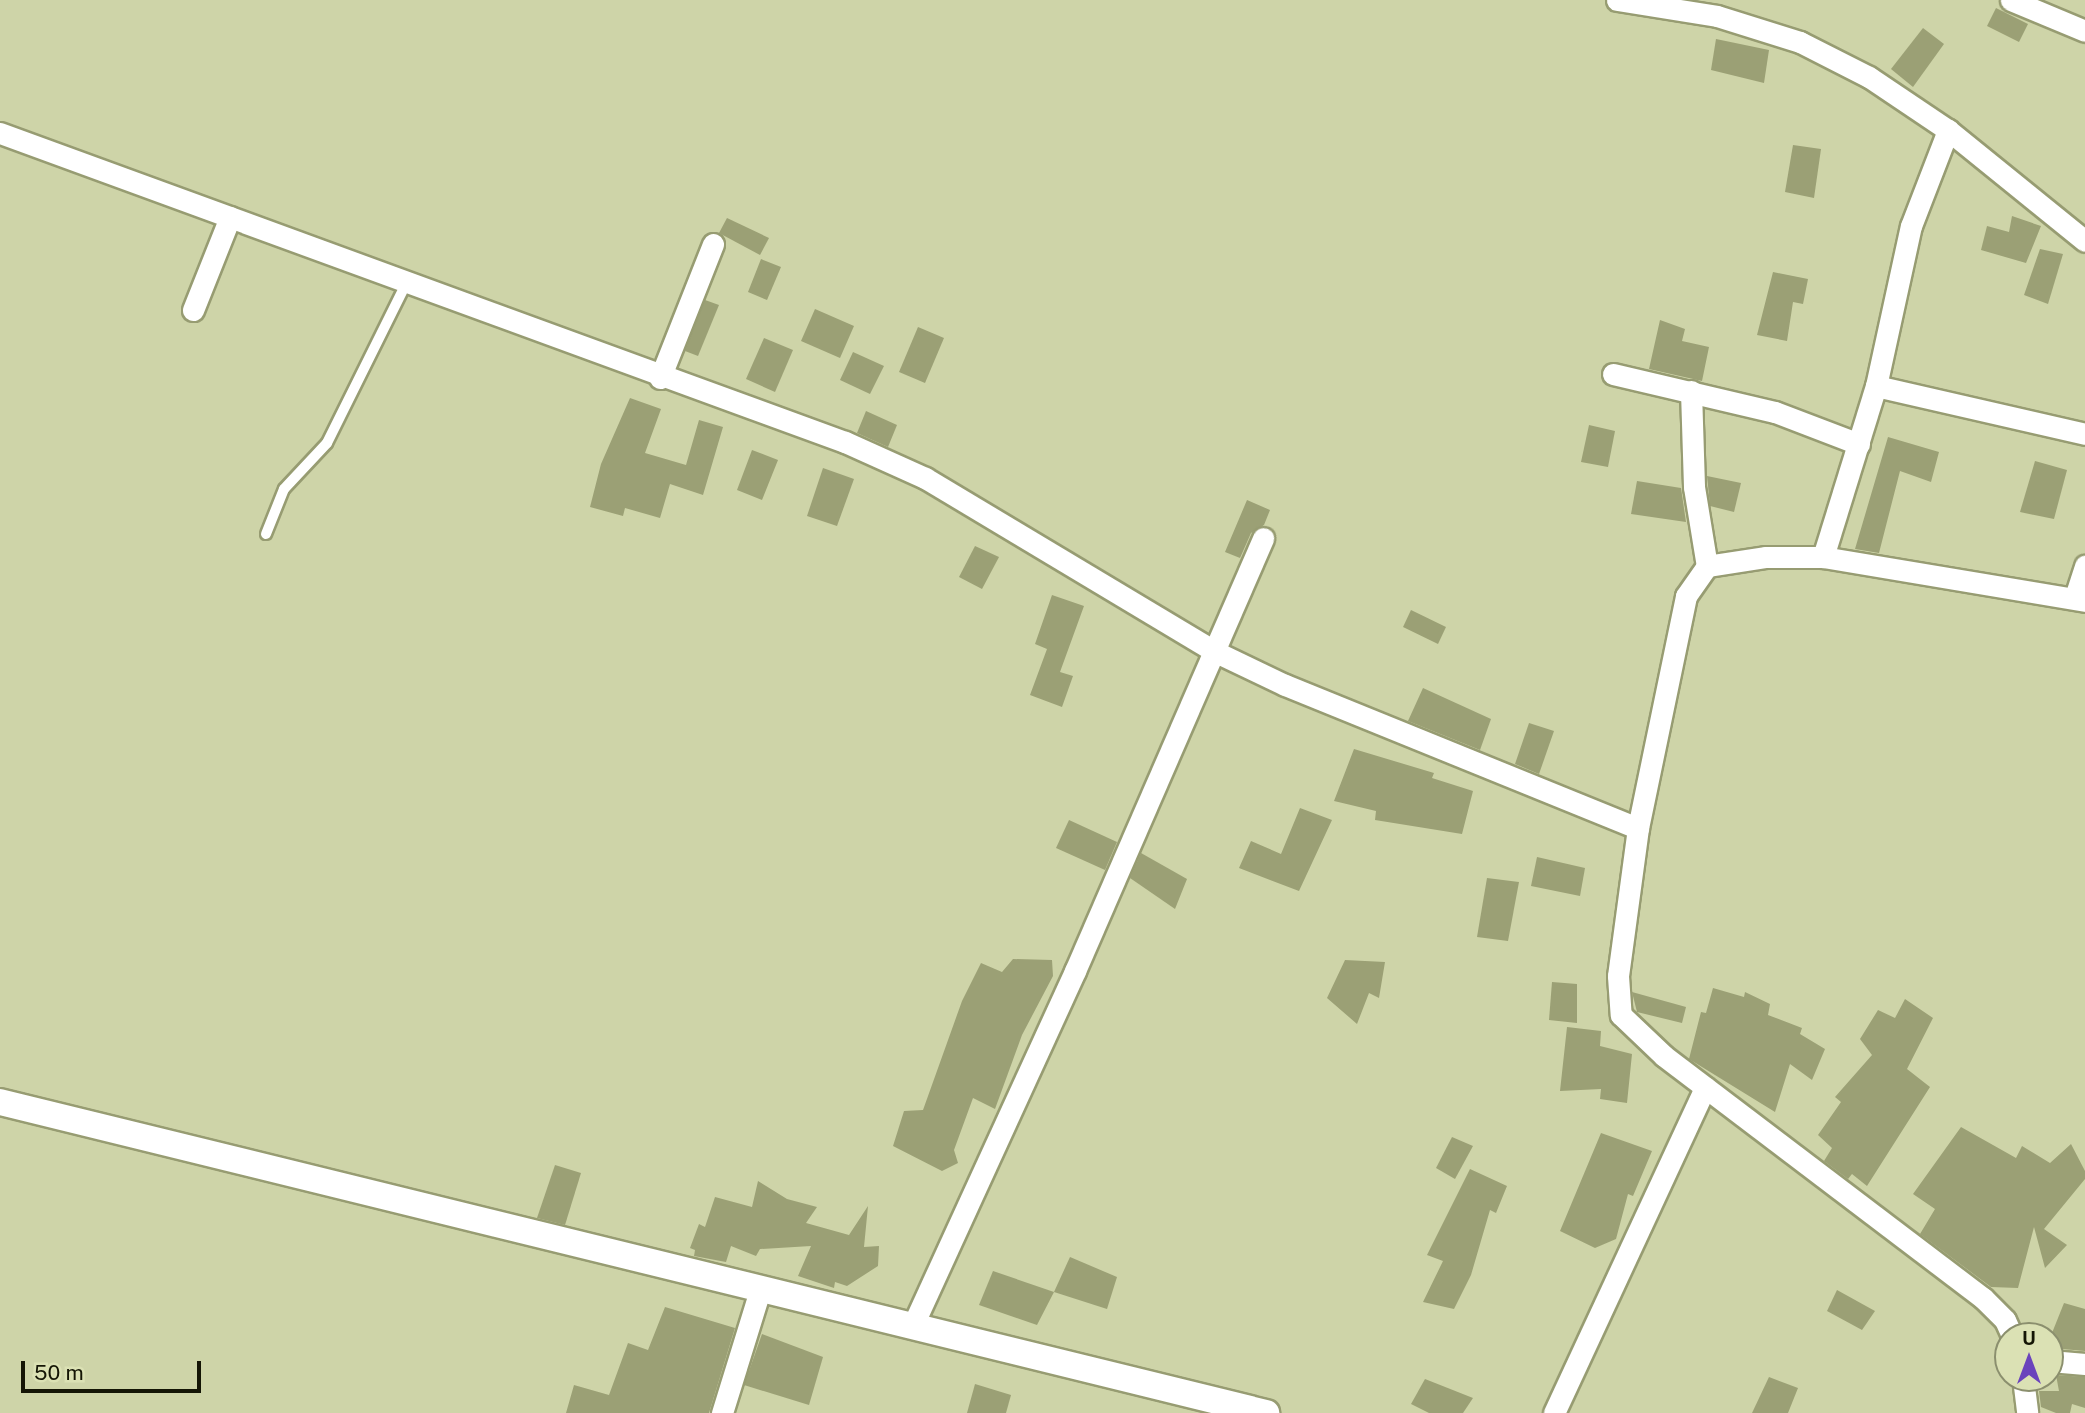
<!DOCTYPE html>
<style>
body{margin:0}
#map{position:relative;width:2085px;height:1413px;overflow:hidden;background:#ced4a8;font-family:"Public Sans",sans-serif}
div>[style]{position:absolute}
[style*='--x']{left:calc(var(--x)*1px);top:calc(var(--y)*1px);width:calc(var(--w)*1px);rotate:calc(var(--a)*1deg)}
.building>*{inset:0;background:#9ba075}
.roads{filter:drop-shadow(2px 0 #979c72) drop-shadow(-2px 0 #979c72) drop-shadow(0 2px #979c72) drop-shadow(0 -2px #979c72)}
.service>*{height:10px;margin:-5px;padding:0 5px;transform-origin:5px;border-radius:5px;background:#fff}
.minor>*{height:21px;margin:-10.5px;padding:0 10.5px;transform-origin:10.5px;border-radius:10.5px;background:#fff}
.tertiary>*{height:26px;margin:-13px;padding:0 13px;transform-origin:13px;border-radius:13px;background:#fff}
span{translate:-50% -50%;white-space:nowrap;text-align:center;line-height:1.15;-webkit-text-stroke:6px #dbe1b4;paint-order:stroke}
.north{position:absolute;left:1994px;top:1322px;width:70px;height:70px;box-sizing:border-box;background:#dbe1b4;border:2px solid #8b8f6e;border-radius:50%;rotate:0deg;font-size:19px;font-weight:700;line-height:28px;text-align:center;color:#141505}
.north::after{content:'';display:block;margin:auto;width:24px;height:32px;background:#6a43bc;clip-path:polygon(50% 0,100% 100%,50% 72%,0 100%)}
.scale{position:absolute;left:21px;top:1361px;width:180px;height:32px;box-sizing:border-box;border:4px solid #141505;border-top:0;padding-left:9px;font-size:21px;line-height:24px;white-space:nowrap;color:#141505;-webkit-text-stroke:5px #dbe1b4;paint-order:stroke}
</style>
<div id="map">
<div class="building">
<i style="clip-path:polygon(1996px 8px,2028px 24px,2019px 42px,1987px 26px)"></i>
<i style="clip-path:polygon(1923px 28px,1944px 44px,1913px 87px,1891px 69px)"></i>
<i style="clip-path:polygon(1716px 39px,1769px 50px,1764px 83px,1711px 70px)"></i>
<i style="clip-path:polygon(1793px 145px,1821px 149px,1814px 198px,1785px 192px)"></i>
<i style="clip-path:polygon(2012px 216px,2041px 226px,2026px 263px,1981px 250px,1987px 226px,2009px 232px)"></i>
<i style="clip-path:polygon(727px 218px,769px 238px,760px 255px,719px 233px)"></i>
<i style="clip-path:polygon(2040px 249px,2063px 254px,2048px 304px,2024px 295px)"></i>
<i style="clip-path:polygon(761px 259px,781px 267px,767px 300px,748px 292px)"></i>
<i style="clip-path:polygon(1773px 272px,1808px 279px,1803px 304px,1793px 302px,1787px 341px,1757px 335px)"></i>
<i style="clip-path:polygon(705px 300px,719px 305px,698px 356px,685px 351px)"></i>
<i style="clip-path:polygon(815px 309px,854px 326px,840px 358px,801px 341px)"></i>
<i style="clip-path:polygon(1660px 320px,1685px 329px,1682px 341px,1709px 347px,1702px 381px,1649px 369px)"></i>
<i style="clip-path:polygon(918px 327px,944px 338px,925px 383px,899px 372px)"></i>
<i style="clip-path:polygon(764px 338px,793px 350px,775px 392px,746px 379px)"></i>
<i style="clip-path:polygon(853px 352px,884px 366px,870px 394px,840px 380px)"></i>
<i style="clip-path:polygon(630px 398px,661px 409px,645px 453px,686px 465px,699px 420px,723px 427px,703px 495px,670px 484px,660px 518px,625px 508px,623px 516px,590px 507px,601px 464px)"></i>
<i style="clip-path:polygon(866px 411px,897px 425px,888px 447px,857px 433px)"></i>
<i style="clip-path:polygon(1589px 425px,1615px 431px,1608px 467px,1581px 462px)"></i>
<i style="clip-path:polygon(1888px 437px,1939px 452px,1931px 482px,1900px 471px,1879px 553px,1855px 549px)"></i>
<i style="clip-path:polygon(752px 450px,778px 460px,762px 500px,737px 490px)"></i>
<i style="clip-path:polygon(2035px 461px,2067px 470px,2054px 519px,2020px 512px)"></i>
<i style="clip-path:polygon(823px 468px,854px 479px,837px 526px,807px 516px)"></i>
<i style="clip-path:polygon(1707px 476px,1741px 483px,1734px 512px,1710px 506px)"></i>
<i style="clip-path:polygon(1637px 481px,1681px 488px,1686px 522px,1631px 514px)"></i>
<i style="clip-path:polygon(1247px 500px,1270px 510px,1264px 525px,1251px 533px,1240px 558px,1225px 552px)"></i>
<i style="clip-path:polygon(975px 546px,999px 557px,982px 589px,959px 577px)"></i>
<i style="clip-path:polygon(1052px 595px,1084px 606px,1060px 672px,1073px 676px,1062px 707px,1030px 695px,1047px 649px,1035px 644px)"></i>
<i style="clip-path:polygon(1411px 610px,1446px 627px,1438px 644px,1403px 627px)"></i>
<i style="clip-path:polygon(1423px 688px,1491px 719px,1480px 750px,1408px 721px)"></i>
<i style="clip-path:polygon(1529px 723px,1554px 731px,1539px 774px,1515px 764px)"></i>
<i style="clip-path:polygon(1354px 749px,1434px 773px,1432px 778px,1473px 791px,1462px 834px,1375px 820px,1376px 811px,1334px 801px)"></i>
<i style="clip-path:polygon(1300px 808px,1332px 820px,1299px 891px,1239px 868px,1251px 841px,1281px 854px)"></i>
<i style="clip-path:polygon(1069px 820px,1117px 842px,1105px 870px,1056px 848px)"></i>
<i style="clip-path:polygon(1141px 853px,1187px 879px,1175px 909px,1130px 878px)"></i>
<i style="clip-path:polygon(1537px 857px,1585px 868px,1580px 896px,1531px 886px)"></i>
<i style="clip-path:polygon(1487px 878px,1519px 882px,1508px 941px,1477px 937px)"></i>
<i style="clip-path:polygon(1013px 959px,1052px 960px,1053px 976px,1022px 1035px,995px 1109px,973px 1098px,954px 1150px,958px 1163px,942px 1171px,893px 1146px,904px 1111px,923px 1110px,962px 1001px,981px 963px,1002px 972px)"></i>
<i style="clip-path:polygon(1345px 960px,1385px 962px,1379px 998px,1369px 993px,1357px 1024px,1327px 998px)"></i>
<i style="clip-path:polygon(1552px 982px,1577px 984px,1577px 1023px,1549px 1020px)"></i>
<i style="clip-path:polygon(1713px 988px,1744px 997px,1745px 992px,1770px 1004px,1768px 1015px,1802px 1028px,1800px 1034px,1825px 1049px,1812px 1080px,1790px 1064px,1775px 1112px,1689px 1059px,1701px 1012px,1706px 1013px)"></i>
<i style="clip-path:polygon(1632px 992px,1686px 1007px,1682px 1023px,1637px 1012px)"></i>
<i style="clip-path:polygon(1905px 999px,1933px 1018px,1907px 1069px,1930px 1087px,1867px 1186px,1852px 1174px,1848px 1179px,1824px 1161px,1832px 1148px,1818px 1135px,1841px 1102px,1835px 1097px,1872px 1055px,1860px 1039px,1878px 1010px,1895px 1018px)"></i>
<i style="clip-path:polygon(1567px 1027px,1601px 1031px,1600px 1046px,1632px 1054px,1627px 1103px,1600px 1099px,1601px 1089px,1560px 1091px)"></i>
<i style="clip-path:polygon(1961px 1127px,2016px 1158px,2022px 1146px,2050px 1163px,2071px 1144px,2085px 1171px,2085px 1179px,2044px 1229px,2067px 1245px,2045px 1268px,2034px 1227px,2018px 1288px,1991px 1287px,1920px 1234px,1935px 1209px,1913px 1194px)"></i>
<i style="clip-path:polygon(1601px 1133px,1652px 1151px,1633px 1196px,1628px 1194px,1616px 1239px,1595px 1248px,1560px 1231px)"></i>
<i style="clip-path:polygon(1452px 1137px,1473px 1146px,1455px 1179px,1436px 1168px)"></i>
<i style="clip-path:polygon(555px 1165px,581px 1173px,565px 1225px,537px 1218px)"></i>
<i style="clip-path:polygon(1470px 1169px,1507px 1186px,1496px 1213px,1490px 1210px,1471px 1275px,1454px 1309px,1423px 1302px,1443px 1261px,1427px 1255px)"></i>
<i style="clip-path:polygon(758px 1181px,787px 1199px,817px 1207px,806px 1223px,849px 1235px,868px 1206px,864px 1247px,879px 1246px,878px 1266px,847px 1286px,835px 1282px,834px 1288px,798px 1276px,811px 1246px,760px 1249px,756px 1256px,731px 1246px,726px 1262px,694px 1256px,695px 1250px,690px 1248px,699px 1224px,705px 1227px,715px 1197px,752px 1207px)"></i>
<i style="clip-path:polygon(1070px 1257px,1117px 1277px,1107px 1309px,1054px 1292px)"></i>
<i style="clip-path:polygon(993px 1271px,1054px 1292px,1037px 1325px,979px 1305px)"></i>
<i style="clip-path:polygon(1837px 1290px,1875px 1311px,1862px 1330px,1827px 1311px)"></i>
<i style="clip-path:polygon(2064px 1303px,2085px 1309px,2085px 1351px,2051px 1348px,2050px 1338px)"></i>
<i style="clip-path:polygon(665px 1307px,735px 1328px,709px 1413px,566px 1413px,574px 1385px,609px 1395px,628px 1343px,648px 1350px)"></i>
<i style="clip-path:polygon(762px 1334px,823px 1357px,809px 1405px,744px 1385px)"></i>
<i style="clip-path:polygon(2056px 1375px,2085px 1377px,2085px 1408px,2072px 1404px,2070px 1413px,2056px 1413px,2041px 1407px,2039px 1391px,2059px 1391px)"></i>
<i style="clip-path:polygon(1769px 1377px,1798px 1388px,1788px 1413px,1752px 1413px)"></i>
<i style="clip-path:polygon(1425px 1379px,1473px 1398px,1463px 1413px,1429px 1413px,1411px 1404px)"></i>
<i style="clip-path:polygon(975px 1384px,1011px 1395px,1006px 1413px,967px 1413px)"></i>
</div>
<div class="roads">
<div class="service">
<i style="--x:266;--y:534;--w:48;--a:-68.2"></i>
<i style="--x:284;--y:489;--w:63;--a:-46.9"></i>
<i style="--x:327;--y:443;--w:180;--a:-63.6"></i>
</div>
<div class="minor">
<i style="--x:1617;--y:0;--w:101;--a:9.1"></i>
<i style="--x:1717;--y:16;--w:87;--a:17.4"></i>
<i style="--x:1800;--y:42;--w:77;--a:26.9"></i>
<i style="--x:1869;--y:77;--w:95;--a:33.9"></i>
<i style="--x:1948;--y:130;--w:176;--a:39"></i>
<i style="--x:2011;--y:0;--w:80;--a:22.7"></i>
<i style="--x:0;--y:133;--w:900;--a:20.09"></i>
<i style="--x:845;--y:442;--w:88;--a:24.2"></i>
<i style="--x:925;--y:478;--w:339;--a:30.9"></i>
<i style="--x:1216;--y:652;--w:76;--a:25.6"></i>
<i style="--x:1285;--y:685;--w:381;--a:22.1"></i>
<i style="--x:1638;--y:828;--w:149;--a:97.7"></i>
<i style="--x:1618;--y:976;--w:39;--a:86"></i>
<i style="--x:1621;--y:1015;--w:59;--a:43.6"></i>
<i style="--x:1664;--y:1056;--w:400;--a:37.2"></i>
<i style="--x:1983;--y:1298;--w:31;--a:45"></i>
<i style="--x:2005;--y:1320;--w:17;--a:66"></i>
<i style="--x:193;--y:310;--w:100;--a:-68.3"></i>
<i style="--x:1613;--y:374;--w:166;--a:13.2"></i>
<i style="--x:1775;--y:412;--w:90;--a:20.9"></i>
<i style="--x:660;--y:378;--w:144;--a:-68.4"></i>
<i style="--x:1876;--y:386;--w:214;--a:12.9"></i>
<i style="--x:1691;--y:391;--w:96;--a:88.2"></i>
<i style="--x:1694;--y:487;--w:80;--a:80.7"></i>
<i style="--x:1823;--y:557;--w:179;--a:-72.8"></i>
<i style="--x:1876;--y:386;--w:164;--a:-77.7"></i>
<i style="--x:1911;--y:226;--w:103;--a:-68.9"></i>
<i style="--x:2075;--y:597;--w:33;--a:-72"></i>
<i style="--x:1638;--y:828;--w:237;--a:-78.3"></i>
<i style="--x:1686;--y:596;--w:37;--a:-55"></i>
<i style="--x:1707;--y:566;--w:60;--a:-8.7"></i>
<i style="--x:1766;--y:557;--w:57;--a:0"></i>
<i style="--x:1823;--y:557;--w:266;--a:9.5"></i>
<i style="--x:912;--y:1327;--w:392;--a:-65.4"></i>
<i style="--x:1075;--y:971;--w:472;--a:-66.5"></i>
<i style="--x:2050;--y:1361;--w:35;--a:5"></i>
<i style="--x:2023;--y:1378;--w:35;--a:83"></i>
<i style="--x:722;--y:1413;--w:129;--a:-72.8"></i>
<i style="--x:1554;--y:1413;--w:359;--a:-65.1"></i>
</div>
<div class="tertiary">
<i style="--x:0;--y:1102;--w:1304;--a:13.8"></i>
</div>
</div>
<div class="north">U</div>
<div class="scale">50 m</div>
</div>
